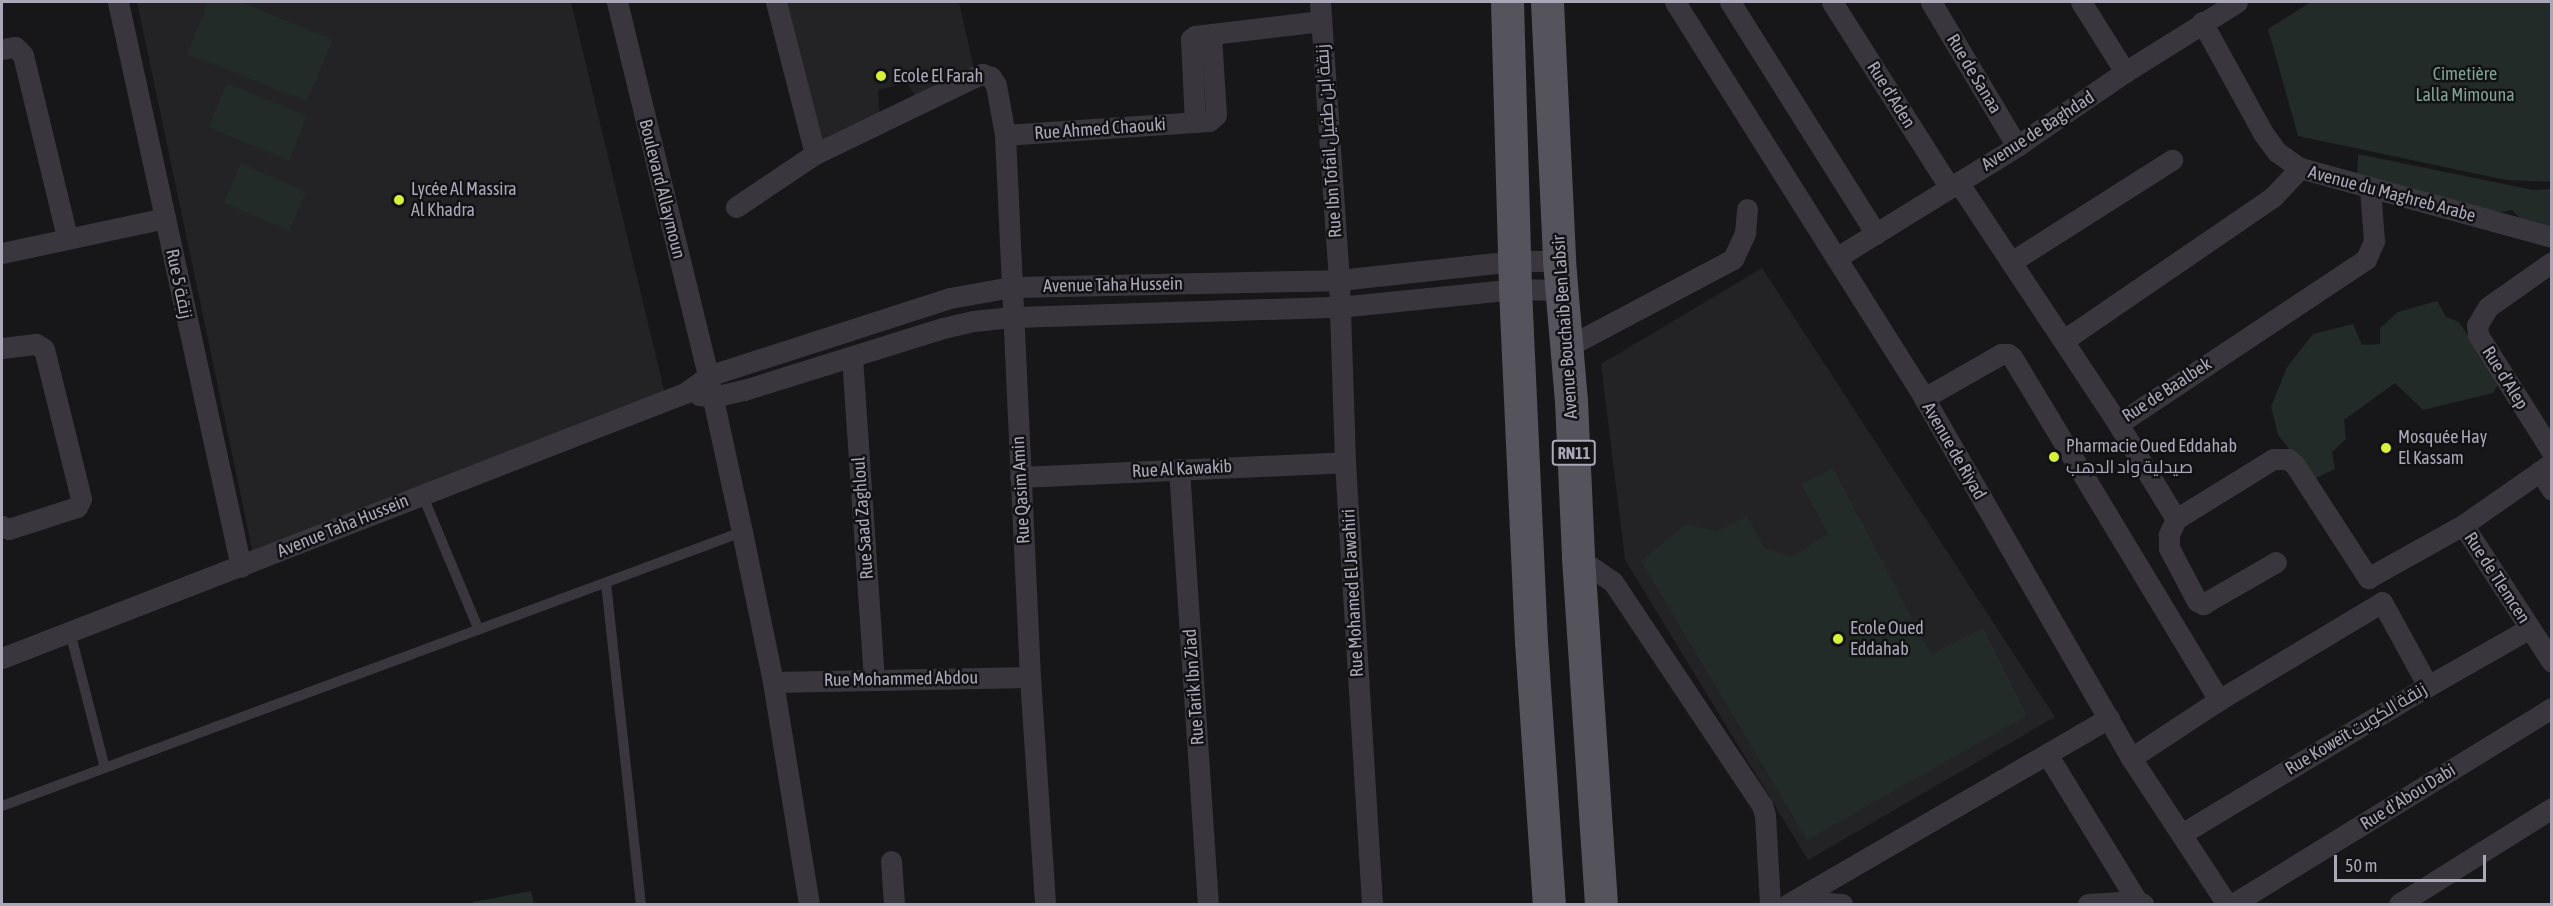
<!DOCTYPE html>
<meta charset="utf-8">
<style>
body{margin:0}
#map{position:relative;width:2553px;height:906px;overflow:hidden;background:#171618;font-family:"Asap Condensed",Cairo,sans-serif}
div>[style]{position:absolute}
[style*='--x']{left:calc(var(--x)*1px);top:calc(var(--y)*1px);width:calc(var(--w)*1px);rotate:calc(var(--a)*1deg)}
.built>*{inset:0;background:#232225}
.green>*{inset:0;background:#222b27}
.service>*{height:10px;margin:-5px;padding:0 5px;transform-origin:5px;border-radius:5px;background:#39373d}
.minor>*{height:21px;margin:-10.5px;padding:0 10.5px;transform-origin:10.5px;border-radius:10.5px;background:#39373d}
.primary>*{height:33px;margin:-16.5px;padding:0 16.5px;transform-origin:16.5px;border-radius:16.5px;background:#55535c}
.dots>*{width:16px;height:16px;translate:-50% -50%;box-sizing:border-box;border:3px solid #121113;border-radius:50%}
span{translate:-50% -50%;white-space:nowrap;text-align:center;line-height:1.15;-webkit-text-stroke:5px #121113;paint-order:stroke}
.shield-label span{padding:2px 4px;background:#121113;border:2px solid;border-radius:4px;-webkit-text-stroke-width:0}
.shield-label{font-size:16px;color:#aaa8b8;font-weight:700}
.street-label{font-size:18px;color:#aaa8b8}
.park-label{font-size:18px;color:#7fa392}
.poi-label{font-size:18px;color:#aaa8b8}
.left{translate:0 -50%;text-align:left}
.frame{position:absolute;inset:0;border:3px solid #aaa8b8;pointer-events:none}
.scale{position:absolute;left:2334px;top:855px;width:152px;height:27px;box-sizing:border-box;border:3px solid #aaa8b8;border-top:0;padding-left:8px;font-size:18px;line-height:21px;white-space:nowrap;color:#aaa8b8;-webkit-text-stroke:4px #121113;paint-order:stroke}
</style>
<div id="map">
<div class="built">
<i style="clip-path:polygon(137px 2px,571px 2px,666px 398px,255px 563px)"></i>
<i style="clip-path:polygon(785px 2px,959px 2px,974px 69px,916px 97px,907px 83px,878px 90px,880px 120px,818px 144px)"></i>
<i style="clip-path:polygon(1762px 268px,2055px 717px,1808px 860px,1625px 560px,1601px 364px)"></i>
</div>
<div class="green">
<i style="clip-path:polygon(208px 2px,240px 2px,333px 39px,307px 102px,187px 54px)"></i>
<i style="clip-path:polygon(2311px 2px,2551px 2px,2551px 182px,2506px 180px,2298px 136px,2268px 29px)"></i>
<i style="clip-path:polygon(227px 83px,307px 116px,289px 161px,208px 127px)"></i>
<i style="clip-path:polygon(2358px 154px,2533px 190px,2551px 189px,2551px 230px,2524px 222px,2512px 210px,2473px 217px,2357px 183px)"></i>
<i style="clip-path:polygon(241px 163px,306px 192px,289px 231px,224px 203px)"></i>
<i style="clip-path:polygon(2437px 301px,2446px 317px,2459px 322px,2499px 383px,2493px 393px,2423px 410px,2395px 383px,2344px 420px,2346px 439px,2332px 452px,2335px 469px,2314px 479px,2278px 435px,2271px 407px,2287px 367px,2313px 334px,2353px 324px,2362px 345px,2380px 344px,2380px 328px,2398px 312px)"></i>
<i style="clip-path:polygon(1833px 468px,1931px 654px,1983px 628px,2027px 716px,1807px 840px,1641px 561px,1686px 524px,1717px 531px,1747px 516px,1765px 548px,1792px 556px,1828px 534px,1801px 484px)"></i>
<i style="clip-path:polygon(531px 891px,534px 904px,473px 904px,473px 902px)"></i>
</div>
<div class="service">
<i style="--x:422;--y:494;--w:147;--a:67.3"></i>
<i style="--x:606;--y:583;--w:323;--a:83.8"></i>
<i style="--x:70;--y:632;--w:140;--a:75.6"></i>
<i style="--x:2;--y:806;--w:789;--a:-20.32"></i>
</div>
<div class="minor">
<i style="--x:118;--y:2;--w:578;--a:77.72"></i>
<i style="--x:617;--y:2;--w:385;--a:76.3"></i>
<i style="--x:708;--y:376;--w:160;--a:77.7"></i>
<i style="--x:742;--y:532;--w:153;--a:78.3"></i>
<i style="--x:773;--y:682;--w:225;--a:80.8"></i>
<i style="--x:776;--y:2;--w:157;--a:75.6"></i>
<i style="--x:1320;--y:2;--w:279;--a:86.1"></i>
<i style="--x:1339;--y:280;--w:182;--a:88.1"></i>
<i style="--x:1345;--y:462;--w:443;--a:86.5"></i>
<i style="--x:1675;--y:2;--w:468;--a:57.8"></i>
<i style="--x:1924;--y:398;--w:415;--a:60.1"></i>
<i style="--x:2131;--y:758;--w:175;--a:56.7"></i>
<i style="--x:1730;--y:2;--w:274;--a:57.8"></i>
<i style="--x:1832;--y:2;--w:220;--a:57.6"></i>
<i style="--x:1931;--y:2;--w:168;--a:59.2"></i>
<i style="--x:2081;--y:2;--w:83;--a:57.8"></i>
<i style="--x:2202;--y:22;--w:127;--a:61.2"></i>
<i style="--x:2263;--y:133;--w:24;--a:54"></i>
<i style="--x:2277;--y:152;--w:28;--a:35"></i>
<i style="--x:2300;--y:168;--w:261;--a:15.3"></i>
<i style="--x:2;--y:49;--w:13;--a:-9"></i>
<i style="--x:15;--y:47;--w:11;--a:45"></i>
<i style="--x:23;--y:55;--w:187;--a:76.4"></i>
<i style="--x:1195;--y:122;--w:83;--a:-92.8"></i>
<i style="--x:1191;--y:39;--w:5;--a:-37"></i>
<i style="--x:1195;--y:36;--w:127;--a:-6.8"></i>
<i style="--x:1005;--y:135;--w:204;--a:-3.9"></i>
<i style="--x:1209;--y:121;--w:9;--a:-41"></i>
<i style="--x:1216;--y:115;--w:80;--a:-93.6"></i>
<i style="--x:1958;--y:182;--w:290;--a:56.5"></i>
<i style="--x:2118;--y:424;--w:298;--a:-33.6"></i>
<i style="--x:2366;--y:259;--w:20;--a:-66"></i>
<i style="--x:2374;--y:241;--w:52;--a:-94.4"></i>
<i style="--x:736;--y:207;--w:95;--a:-33.9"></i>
<i style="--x:815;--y:154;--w:177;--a:-25.8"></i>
<i style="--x:974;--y:77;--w:9;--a:-21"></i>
<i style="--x:982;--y:74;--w:9;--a:18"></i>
<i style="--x:991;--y:77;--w:9;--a:58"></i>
<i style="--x:996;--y:85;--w:51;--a:79.8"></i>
<i style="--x:1005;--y:135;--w:543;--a:87.36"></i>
<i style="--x:1030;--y:677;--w:227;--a:86.2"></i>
<i style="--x:2;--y:253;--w:167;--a:-12.1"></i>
<i style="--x:1836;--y:258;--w:213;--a:-31.7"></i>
<i style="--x:2017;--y:146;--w:131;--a:-34.4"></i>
<i style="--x:2125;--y:72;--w:132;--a:-32"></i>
<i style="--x:2011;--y:262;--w:191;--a:-32.4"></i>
<i style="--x:2552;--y:262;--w:78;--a:144.9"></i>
<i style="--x:2488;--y:307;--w:21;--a:121"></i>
<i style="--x:2477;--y:325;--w:10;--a:84"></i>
<i style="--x:2478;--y:335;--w:138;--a:57.7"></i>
<i style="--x:2064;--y:340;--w:253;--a:-34.4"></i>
<i style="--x:2273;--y:197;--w:40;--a:-47"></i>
<i style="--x:1567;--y:347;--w:188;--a:-27.9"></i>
<i style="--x:1733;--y:259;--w:29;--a:-65"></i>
<i style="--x:1745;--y:233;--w:24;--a:-85"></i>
<i style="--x:2;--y:348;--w:34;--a:-7"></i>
<i style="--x:36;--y:344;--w:9;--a:32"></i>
<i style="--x:44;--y:349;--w:154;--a:76.1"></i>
<i style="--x:81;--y:499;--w:9;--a:117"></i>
<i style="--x:77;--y:507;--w:71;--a:162.1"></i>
<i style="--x:9;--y:529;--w:8;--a:-157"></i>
<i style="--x:852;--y:357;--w:323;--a:86.1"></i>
<i style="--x:699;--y:395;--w:14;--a:8"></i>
<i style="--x:713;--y:397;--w:32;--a:-13"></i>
<i style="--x:744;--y:390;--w:208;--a:-17.3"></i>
<i style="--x:943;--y:328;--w:32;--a:-13"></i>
<i style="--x:974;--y:321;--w:38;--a:-6"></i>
<i style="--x:1012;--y:317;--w:327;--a:-1.8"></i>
<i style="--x:1339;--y:307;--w:177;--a:-5.8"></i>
<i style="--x:1515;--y:289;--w:47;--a:1.2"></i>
<i style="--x:1924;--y:398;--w:89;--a:-29.7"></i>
<i style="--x:2001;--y:354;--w:7;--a:0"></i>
<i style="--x:2008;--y:354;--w:5;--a:37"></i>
<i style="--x:2012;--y:357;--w:401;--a:58.9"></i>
<i style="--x:2118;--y:424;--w:111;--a:58.6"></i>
<i style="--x:2176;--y:519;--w:114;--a:-31.7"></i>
<i style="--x:2273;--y:459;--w:15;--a:0"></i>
<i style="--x:2288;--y:459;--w:9;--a:41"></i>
<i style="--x:2295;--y:465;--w:135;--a:57.1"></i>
<i style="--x:2368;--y:578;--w:109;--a:-29.2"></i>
<i style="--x:2463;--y:525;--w:108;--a:-34.9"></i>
<i style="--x:1179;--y:469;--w:436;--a:86.2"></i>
<i style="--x:2540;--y:471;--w:22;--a:58"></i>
<i style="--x:1020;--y:477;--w:325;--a:-2.6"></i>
<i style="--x:2176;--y:519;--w:17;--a:115"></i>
<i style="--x:2169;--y:534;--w:14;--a:90"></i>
<i style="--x:2169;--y:548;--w:60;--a:62.2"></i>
<i style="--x:2197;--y:601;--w:7;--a:27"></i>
<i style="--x:2203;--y:604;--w:84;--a:-29.9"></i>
<i style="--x:2463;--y:525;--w:163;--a:57"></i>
<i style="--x:1578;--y:558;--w:42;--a:34.4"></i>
<i style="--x:1613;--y:582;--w:268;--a:56.3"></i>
<i style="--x:1762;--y:805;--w:10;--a:73"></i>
<i style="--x:1765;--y:815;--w:89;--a:86.8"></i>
<i style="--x:2;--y:658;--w:733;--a:-21.21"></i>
<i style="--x:685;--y:393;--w:29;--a:-36"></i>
<i style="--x:708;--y:376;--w:254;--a:-17.9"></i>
<i style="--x:950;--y:298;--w:63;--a:-10.1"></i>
<i style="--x:1012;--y:287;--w:327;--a:-1.2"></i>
<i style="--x:1339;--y:280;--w:176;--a:-6.2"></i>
<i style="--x:1514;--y:261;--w:45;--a:0"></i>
<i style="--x:773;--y:682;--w:257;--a:-1.1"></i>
<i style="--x:2047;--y:754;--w:172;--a:58.5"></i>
<i style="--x:2137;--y:901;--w:7;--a:27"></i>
<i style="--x:2131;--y:758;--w:105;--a:-33.4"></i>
<i style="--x:2219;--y:700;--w:190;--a:-31"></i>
<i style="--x:2382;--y:602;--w:96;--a:61.3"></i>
<i style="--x:2183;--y:833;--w:286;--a:-31"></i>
<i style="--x:2428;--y:686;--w:117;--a:-29.6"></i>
<i style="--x:891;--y:861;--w:43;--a:86"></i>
<i style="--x:1798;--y:901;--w:44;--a:3.9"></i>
<i style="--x:1788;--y:904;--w:371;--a:-30.1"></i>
<i style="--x:2088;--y:904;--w:49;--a:-3.5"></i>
<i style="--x:2233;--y:904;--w:374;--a:-31.6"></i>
<i style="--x:2399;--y:904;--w:181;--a:-32.1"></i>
</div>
<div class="primary">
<i style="--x:1507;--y:2;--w:287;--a:88.4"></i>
<i style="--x:1515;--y:289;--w:353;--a:87.4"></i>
<i style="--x:1531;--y:642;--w:263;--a:86.1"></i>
<i style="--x:1547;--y:2;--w:259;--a:87.3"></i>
<i style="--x:1559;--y:261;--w:141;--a:85.1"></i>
<i style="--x:1571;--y:401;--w:157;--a:87.4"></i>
<i style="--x:1578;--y:558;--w:347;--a:86.2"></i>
</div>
<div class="dots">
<i style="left:881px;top:76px;background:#d9f134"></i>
<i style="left:399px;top:200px;background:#d9f134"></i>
<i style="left:2386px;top:448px;background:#d9f134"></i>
<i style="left:2054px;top:457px;background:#d9f134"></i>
<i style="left:1838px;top:639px;background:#d9f134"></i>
</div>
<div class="shield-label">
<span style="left:1574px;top:453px">RN11</span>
</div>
<div class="street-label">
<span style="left:1974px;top:74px;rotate:59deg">Rue de Sanaa</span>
<span style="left:1891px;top:95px;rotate:58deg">Rue d'Aden</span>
<span style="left:1100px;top:129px;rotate:-4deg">Rue Ahmed Chaouki</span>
<span style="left:2038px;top:131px;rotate:-33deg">Avenue de Baghdad</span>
<span style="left:1329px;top:141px;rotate:-94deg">Rue Ibn Tofail زنقة ابن طفيل</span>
<span style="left:662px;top:189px;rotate:76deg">Boulevard Allaymoun</span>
<span style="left:2392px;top:194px;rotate:15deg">Avenue du Maghreb Arabe</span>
<span style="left:179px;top:284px;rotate:78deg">Rue 5 زنقة</span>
<span style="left:1113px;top:285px;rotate:-1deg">Avenue Taha Hussein</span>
<span style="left:1565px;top:327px;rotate:-94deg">Avenue Bouchaib Ben Labsir</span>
<span style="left:2505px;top:378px;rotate:58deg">Rue d'Alep</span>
<span style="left:2167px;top:390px;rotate:-33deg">Rue de Baalbek</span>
<span style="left:1954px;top:451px;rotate:60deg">Avenue de Riyad</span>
<span style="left:1182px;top:469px;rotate:-3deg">Rue Al Kawakib</span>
<span style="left:1021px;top:490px;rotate:-93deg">Rue Qasim Amin</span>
<span style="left:863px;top:518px;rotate:-94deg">Rue Saad Zaghloul</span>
<span style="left:343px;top:526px;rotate:-22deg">Avenue Taha Hussein</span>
<span style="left:2497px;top:578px;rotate:57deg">Rue de Tlemcen</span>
<span style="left:1353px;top:593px;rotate:-93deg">Rue Mohamed El Jawahiri</span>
<span style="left:901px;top:679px;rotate:-1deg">Rue Mohammed Abdou</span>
<span style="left:1194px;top:687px;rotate:-94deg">Rue Tarik Ibn Ziad</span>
<span style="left:2356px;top:729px;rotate:-31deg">Rue Koweït زنقة الكويت</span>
<span style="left:2408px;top:797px;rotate:-32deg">Rue d'Abou Dabi</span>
</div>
<div class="park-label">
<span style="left:2465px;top:85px">Cimetière<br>Lalla Mimouna</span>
</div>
<div class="poi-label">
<span class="left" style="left:893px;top:76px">Ecole El Farah</span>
<span class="left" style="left:411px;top:200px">Lycée Al Massira<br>Al Khadra</span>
<span class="left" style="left:2398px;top:448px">Mosquée Hay<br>El Kassam</span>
<span class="left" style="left:2066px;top:457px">Pharmacie Oued Eddahab<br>صيدلية واد الدهب</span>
<span class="left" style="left:1850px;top:639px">Ecole Oued<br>Eddahab</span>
</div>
<div class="frame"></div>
<div class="scale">50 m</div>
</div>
